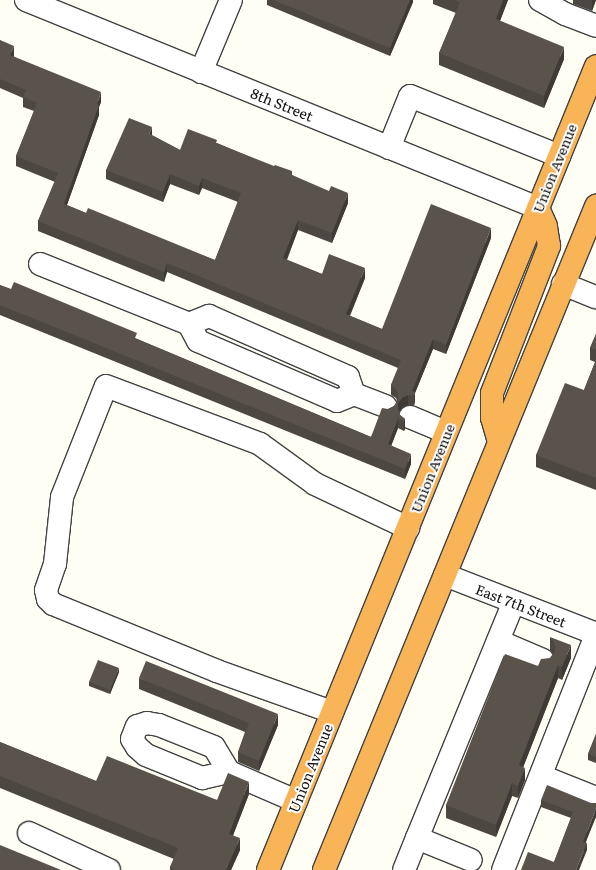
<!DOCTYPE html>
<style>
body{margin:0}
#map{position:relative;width:596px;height:870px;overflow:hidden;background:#fffef4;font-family:Literata,serif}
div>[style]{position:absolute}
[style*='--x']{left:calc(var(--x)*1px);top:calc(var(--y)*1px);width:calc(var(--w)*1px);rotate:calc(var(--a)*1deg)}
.roads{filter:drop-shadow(1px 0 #434343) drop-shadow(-1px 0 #434343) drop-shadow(0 1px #434343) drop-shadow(0 -1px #434343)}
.minor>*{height:22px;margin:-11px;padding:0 11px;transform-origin:11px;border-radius:11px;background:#fff}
.highway>*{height:22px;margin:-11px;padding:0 11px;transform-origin:11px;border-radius:11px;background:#f9b458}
.wall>*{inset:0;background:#4d4741}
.shaded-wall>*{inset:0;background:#3f3a35}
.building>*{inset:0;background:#5a534c}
span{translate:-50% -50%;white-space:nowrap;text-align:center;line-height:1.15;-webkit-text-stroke:4px #fff;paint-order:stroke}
.street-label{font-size:14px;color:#101010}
</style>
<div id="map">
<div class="roads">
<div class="minor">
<i style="--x:26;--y:0;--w:553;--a:22.11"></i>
<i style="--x:540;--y:0;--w:29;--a:29"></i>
<i style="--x:565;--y:14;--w:33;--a:21"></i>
<i style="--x:201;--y:72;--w:78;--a:-67.4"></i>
<i style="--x:389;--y:148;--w:56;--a:-68"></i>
<i style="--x:410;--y:96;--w:161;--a:21.9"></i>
<i style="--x:40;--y:264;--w:161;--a:21.9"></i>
<i style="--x:189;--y:324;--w:19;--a:62"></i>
<i style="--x:198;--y:341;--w:151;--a:23.3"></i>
<i style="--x:337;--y:401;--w:18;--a:-22"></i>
<i style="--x:354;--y:394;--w:34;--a:21"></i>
<i style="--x:563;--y:284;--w:35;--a:22"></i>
<i style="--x:189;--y:324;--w:22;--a:-22"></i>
<i style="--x:209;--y:316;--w:152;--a:23.7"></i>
<i style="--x:348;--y:377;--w:18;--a:71"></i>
<i style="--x:410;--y:417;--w:39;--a:23"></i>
<i style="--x:445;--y:575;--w:162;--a:21.3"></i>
<i style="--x:498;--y:641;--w:49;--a:22.9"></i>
<i style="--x:332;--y:712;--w:122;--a:-160.4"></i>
<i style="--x:217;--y:671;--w:177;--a:-157.8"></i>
<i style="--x:53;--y:604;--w:7;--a:-135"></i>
<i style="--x:48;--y:599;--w:9;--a:-103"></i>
<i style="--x:46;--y:590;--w:28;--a:-71"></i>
<i style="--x:55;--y:564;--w:67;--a:-84"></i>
<i style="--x:62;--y:497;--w:119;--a:-68.4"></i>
<i style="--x:106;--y:386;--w:165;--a:20.6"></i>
<i style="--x:260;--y:444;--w:68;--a:36"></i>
<i style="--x:315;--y:484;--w:103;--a:25.3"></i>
<i style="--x:229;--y:772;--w:29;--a:-121"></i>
<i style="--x:214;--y:747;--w:59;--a:-158.2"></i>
<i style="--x:159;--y:725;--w:12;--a:-171"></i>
<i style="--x:147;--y:723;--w:10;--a:163"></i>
<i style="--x:137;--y:726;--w:14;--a:111"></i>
<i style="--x:132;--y:739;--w:9;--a:58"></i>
<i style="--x:137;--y:747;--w:12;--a:42"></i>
<i style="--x:146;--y:755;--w:61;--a:22.3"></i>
<i style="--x:202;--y:778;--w:28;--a:-13"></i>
<i style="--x:229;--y:772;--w:73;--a:23.4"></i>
<i style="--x:541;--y:776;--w:59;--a:21.8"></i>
<i style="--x:29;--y:833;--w:88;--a:24.8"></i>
<i style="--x:417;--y:838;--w:255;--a:-67.7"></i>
<i style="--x:404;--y:870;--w:35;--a:-68"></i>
<i style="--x:417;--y:838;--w:58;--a:22.2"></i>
<i style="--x:503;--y:870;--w:253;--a:-68.4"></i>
</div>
<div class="highway">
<i style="--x:499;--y:442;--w:25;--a:-106"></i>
<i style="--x:492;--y:418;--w:25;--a:-90"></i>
<i style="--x:492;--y:393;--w:158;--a:-68.8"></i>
<i style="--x:549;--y:246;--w:20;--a:-99"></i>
<i style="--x:546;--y:226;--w:20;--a:-114"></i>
<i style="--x:268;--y:870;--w:868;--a:-67.81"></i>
<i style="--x:324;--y:870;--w:718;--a:-67.72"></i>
</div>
</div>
<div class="wall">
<i style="clip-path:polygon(267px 0,413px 0,413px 2px,390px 56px,267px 5px)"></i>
<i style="clip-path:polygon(433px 0,508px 0,500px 21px,564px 59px,544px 108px,439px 65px,439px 53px,456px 13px,433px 4px)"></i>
<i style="clip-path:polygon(573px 0,596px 0,592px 11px,573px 4px)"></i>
<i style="clip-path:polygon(0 40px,14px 55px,14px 57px,101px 102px,99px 107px,99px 115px,67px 205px,86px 213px,215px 260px,238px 202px,202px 188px,199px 195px,170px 184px,163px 202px,106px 179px,106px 170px,152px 135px,180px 150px,217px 143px,292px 175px,348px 203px,332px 243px,298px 230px,287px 260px,322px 274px,365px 278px,350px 316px,382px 329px,491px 238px,446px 354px,433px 349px,415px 393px,415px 402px,414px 405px,408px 405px,403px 407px,399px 412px,400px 415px,405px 419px,405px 429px,404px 431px,398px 428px,391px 446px,411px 464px,405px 479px,0 315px,0 285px,137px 339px,371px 437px,388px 409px,394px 406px,397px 401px,396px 398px,391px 395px,391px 385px,398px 368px,167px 272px,164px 282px,38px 231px,38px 221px,55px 182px,16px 166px,16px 156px,34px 111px,23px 107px,23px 98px,0 88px)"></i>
<i style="clip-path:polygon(596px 334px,596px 490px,536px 467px,536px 455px,584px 390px,595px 362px,590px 360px,590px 348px)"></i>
<i style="clip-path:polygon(550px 637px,571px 658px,562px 680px,558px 678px,523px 767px,525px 780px,518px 798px,512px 796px,496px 837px,446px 818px,446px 805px,538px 666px,550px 658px,553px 654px,550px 650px)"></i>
<i style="clip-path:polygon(119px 672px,110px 694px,89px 686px,89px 682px)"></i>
<i style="clip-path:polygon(139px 678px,278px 725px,259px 771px,238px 762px,238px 752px,245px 732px,139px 689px)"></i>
<i style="clip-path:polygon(596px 734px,596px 763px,588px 760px,588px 754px)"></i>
<i style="clip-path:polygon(0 742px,96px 781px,217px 800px,249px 794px,233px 835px,240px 850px,231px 870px,170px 870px,170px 867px,174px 859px,0 788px)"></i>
<i style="clip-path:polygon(541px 800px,591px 803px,586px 843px,587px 850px,554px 862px,571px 818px,541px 807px)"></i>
</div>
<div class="shaded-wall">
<i style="clip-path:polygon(410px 0,413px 0,413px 2px,390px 56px,390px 48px)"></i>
<i style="clip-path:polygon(503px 0,508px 0,496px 31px,496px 19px)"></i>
<i style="clip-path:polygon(592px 0,596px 0,592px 11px)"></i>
<i style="clip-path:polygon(14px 46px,14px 55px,10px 65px,10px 55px)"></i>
<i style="clip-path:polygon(564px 47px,564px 59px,544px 108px,544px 96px)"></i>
<i style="clip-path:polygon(101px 92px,101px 102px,99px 107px,99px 115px,64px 213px,64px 204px)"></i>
<i style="clip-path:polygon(152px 127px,152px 136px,149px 134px)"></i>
<i style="clip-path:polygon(170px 174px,170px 184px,163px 202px,163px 192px)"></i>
<i style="clip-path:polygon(202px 178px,202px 188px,199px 195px,199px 186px)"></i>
<i style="clip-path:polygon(348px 193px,348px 203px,332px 243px,332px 233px)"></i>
<i style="clip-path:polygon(298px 220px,298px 230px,283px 268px,283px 258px)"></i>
<i style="clip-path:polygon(491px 228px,491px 238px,446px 354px,446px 345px)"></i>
<i style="clip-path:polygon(167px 263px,167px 272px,164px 282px,164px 272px)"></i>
<i style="clip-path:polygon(365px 268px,365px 278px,346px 324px,346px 314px)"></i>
<i style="clip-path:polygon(433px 339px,433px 349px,415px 393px,415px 402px,414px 405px,414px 396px,412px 391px)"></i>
<i style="clip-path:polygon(408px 395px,408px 405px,403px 407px,398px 413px,398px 403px,403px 397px)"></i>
<i style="clip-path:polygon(398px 419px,398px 428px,388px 454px,388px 444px)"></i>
<i style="clip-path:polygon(405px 419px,405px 429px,404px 431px,404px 421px)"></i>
<i style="clip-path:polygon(411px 454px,411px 464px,405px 479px,405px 469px)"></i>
<i style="clip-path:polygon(571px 645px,571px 658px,562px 680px,562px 667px)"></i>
<i style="clip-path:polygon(558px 665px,558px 678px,519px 778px,519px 765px)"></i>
<i style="clip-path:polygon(119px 668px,119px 672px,110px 694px,110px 690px)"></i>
<i style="clip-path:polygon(278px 714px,278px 725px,259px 771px,259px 761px)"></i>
<i style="clip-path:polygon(525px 768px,525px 780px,518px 798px,518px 786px)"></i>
<i style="clip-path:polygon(249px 782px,249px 794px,229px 846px,229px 834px)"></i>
<i style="clip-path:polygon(512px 783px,512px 796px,496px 837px,496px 825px)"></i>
<i style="clip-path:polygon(596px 809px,596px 817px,583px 849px,583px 842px)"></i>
<i style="clip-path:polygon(240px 838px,240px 850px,231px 870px,226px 870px)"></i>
<i style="clip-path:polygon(587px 843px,587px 850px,579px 870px,576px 870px)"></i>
</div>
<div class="building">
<i style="clip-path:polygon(273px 0,410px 0,390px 48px)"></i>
<i style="clip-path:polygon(454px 0,503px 0,496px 19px,564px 47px,544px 96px,439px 53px,460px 2px)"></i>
<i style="clip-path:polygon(0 40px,14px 46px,10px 55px,101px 92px,97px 104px,99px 105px,64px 204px,86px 213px,88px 208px,215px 260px,241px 193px,202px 178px,199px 186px,170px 174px,163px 192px,106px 170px,129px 118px,152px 127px,149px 134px,180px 150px,188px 129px,217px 140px,216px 143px,274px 166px,275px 165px,292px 171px,292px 175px,329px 191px,331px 186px,348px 193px,332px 233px,298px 220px,283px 258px,322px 274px,329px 254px,365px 268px,346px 314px,382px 329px,431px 204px,491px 228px,446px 345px,433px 339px,412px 391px,415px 392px,414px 396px,408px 395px,403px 397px,398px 403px,398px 409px,400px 415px,405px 419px,404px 421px,398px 419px,388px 444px,411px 454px,405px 469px,0 305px,0 285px,11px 289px,14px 282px,137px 333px,135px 338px,371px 437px,382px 408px,388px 409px,394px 406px,398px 400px,398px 394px,396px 389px,391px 385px,401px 360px,167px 263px,164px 272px,38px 221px,58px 173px,16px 156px,37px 103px,23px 97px,26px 90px,0 79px)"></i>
<i style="clip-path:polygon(596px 334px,596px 350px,590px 348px)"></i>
<i style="clip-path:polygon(596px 360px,596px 478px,536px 455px,565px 383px,584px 390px)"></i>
<i style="clip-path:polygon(550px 637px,571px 645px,562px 667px,558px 665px,519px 765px,525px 768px,518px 786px,512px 783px,496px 825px,446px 805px,505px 654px,538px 666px,541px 659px,550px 658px,555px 652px,555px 645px)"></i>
<i style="clip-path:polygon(98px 660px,119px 668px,110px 690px,89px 682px)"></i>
<i style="clip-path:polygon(146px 661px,278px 714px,259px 761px,238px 752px,249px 723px,139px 678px)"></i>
<i style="clip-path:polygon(596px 734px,596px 757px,588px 754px)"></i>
<i style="clip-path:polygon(0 742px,96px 781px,107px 756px,217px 800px,228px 773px,249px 782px,229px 834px,240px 838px,226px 870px,173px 870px,174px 869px,170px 867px,178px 848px,0 776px)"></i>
<i style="clip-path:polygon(547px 785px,591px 803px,596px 803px,596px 809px,583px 842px,587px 843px,576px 870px,521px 870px,528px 852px,554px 862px,573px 812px,541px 800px)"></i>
<i style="clip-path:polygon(0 845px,61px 870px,0 870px)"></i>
</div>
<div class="street-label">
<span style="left:282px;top:104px;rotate:22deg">8th Street</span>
<span style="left:554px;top:168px;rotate:-68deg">Union Avenue</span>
<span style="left:432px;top:468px;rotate:-68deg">Union Avenue</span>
<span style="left:521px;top:605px;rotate:21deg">East 7th Street</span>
<span style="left:310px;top:768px;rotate:-68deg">Union Avenue</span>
</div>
</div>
